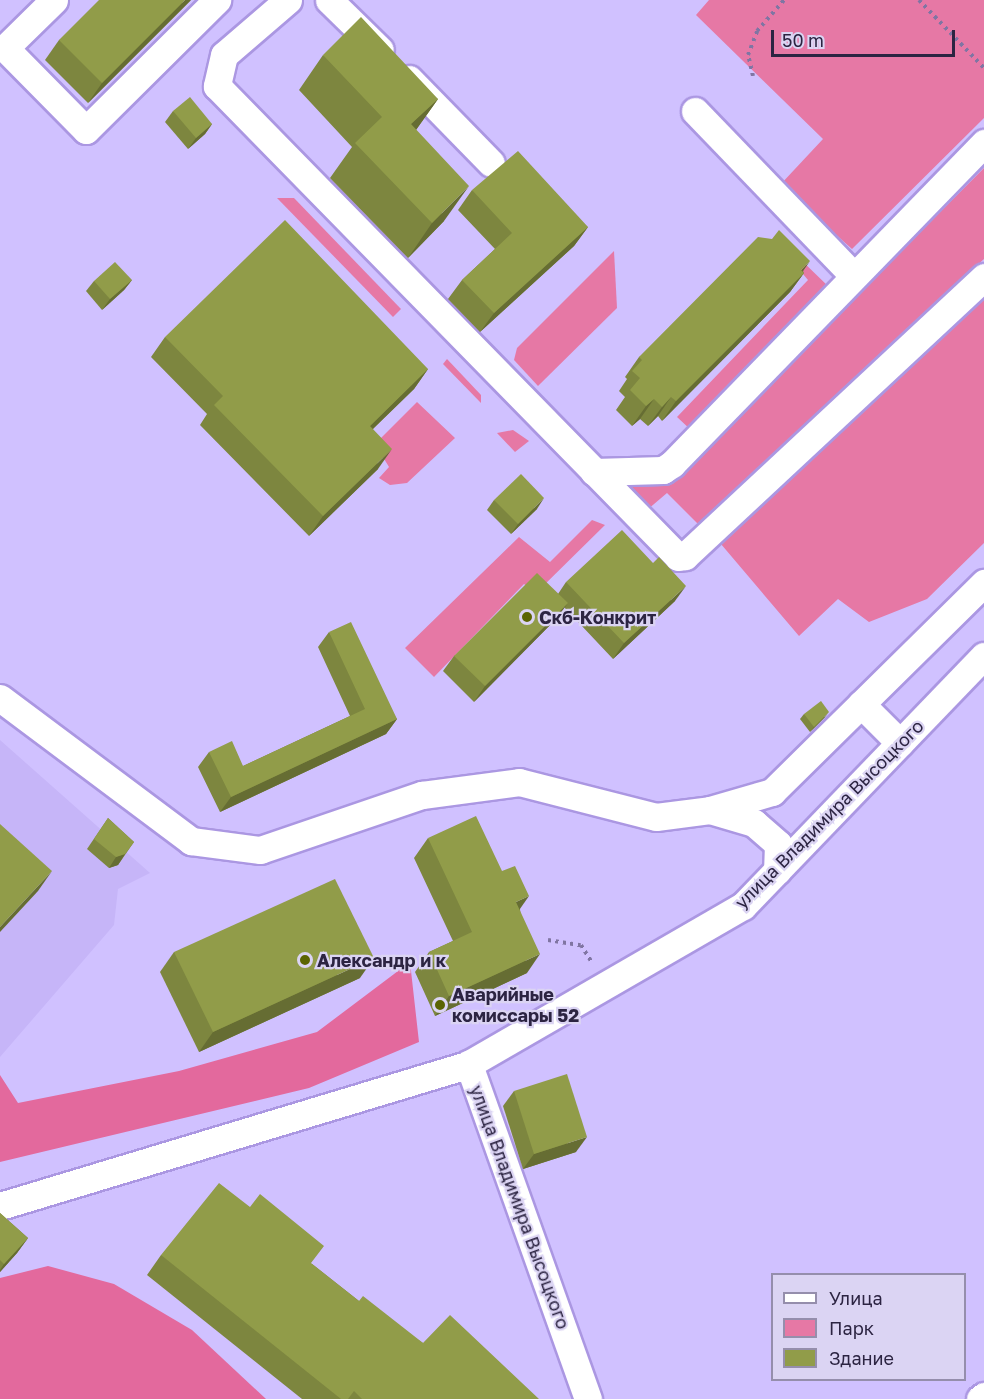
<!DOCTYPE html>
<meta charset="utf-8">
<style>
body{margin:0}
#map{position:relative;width:984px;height:1399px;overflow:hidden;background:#d0c1ff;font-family:"Golos Text",sans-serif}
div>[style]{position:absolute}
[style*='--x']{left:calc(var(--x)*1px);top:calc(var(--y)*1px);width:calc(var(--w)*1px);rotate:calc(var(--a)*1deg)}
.built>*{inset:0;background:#c6b5f8}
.green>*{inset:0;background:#e678a5}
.forest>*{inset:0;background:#e3699d}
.path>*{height:4px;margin-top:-2px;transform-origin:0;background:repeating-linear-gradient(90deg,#8075a3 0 3px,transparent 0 7.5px)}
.roads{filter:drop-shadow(2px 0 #ab97e2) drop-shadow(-2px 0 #ab97e2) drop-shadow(0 2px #ab97e2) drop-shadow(0 -2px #ab97e2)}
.minor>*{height:27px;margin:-13.5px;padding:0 13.5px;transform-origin:13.5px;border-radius:13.5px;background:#fff}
.wall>*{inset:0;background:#7d863f}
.shaded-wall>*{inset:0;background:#666d33}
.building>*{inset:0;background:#919c49}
.dots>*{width:16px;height:16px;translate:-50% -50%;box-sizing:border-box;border:3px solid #dbd4f3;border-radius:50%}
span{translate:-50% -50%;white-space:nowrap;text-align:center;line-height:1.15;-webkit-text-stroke:4.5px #dbd4f3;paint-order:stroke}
.poi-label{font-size:18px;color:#2c2442;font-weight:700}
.left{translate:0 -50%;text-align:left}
.street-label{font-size:18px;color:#2c2442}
.legend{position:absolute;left:771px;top:1273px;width:195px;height:108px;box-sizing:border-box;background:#dbd4f3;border:2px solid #958eac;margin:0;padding:8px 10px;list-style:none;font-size:18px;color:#2c2442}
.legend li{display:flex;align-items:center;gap:12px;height:30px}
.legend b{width:30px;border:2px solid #958eac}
.scale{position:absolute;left:771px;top:30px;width:184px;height:27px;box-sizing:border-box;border:3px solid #2c2442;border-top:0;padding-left:8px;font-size:18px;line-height:21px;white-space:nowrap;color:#2c2442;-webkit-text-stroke:4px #dbd4f3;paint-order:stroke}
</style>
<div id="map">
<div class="built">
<i style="clip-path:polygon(0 740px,150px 873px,118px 889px,114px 925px,0 1057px)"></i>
</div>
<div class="green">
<i style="clip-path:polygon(709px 0,984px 0,984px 118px,852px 249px,780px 185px,823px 139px,696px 15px)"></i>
<i style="clip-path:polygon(984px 168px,984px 259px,698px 524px,667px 493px,647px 510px,619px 482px,668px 485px)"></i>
<i style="clip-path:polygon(277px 198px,294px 198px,401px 309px,393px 317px)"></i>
<i style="clip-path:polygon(614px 251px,617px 308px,538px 386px,514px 360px,517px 348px)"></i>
<i style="clip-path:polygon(797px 256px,831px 289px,692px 431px,677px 417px,808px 280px,792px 261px)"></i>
<i style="clip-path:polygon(984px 285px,984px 543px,927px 599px,869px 622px,838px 599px,799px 636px,715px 537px)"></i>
<i style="clip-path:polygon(447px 359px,481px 395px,481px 403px,443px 364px)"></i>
<i style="clip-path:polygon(417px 402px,455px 438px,407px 483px,390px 485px,379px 478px,389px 467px,375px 444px)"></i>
<i style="clip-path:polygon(513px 430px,529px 441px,515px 452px,497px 433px)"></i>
<i style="clip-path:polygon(592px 520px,605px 525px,536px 593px,524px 584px,434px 677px,405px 648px,519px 537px,550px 562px)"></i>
</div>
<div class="forest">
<i style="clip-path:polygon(410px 962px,419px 1042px,309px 1088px,0 1162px,0 1075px,18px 1103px,179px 1071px,317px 1032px)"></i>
<i style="clip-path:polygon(48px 1266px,114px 1284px,192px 1330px,266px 1399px,0 1399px,0 1278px)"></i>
</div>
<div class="path">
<i style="--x:919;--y:0;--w:94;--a:46.3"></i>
<i style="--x:753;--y:76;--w:22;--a:-103"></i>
<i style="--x:748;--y:55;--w:26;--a:-69"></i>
<i style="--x:757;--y:31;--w:41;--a:-48.9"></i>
<i style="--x:548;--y:940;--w:33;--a:9"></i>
<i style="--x:581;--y:945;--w:22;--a:58"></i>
</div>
<div class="roads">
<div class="minor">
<i style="--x:54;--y:0;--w:69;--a:135.6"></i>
<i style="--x:5;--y:48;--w:115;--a:45.4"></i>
<i style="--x:86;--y:130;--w:185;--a:-44.8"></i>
<i style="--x:288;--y:0;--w:84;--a:139.3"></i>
<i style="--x:224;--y:55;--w:32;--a:103"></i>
<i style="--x:217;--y:86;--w:659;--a:45.61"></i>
<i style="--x:678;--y:557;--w:7;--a:-8"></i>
<i style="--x:685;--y:556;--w:409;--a:-43"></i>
<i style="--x:329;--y:0;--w:71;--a:44.4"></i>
<i style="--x:409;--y:79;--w:117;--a:45.7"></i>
<i style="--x:695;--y:111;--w:229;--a:46.1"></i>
<i style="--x:594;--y:472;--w:69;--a:-1.7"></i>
<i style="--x:663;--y:470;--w:11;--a:-34"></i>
<i style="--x:672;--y:464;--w:448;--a:-45.8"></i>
<i style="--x:0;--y:698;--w:239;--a:36.8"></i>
<i style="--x:191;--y:841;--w:70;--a:7.4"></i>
<i style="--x:260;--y:850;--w:171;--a:-18.8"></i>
<i style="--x:422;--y:795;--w:98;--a:-7.6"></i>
<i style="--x:519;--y:782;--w:141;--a:14.3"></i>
<i style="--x:656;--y:817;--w:54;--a:-7.4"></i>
<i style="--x:710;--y:810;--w:65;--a:-16.2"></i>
<i style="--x:772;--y:792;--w:298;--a:-44.6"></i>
<i style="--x:861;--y:704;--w:55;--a:45"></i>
<i style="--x:710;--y:810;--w:46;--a:16.5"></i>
<i style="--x:754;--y:823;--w:32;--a:41"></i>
<i style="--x:778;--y:844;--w:27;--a:92"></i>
<i style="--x:0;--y:1206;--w:490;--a:-16.8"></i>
<i style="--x:588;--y:1399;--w:356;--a:-109.6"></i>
<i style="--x:469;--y:1064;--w:316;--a:-30"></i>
<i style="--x:743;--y:906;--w:347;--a:-46.1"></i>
<i style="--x:980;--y:1399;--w:5;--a:-37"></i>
</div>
</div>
<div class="wall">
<i style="clip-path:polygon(191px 0,88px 103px,45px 60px,59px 40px)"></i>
<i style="clip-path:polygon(323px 55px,438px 99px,416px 130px,444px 221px,408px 258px,330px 178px,352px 147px,299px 90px)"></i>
<i style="clip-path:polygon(173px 111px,212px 124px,205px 134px,188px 149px,165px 122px)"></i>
<i style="clip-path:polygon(472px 190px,588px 227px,574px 246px,480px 332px,448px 299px,462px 280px,495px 249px,458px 210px)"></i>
<i style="clip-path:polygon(803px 271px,804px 273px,790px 292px,662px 421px,658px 416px,648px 426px,640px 419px,632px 426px,616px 410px,625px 397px,619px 391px,627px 379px,625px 377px,639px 357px)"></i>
<i style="clip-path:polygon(132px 280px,124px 290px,102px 310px,86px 291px,94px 281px)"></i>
<i style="clip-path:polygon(165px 337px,428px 369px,414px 389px,373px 429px,378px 469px,309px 536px,200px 425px,207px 414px,151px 357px)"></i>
<i style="clip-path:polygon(494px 500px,537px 509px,511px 534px,487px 510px)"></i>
<i style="clip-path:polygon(566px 582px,675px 601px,613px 659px,564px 607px,557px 618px,474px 702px,443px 671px,454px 656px,558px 594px)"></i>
<i style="clip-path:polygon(329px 632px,397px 719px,386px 734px,220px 812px,198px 767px,209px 752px,243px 766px,350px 716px,318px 647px)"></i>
<i style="clip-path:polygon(804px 714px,825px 717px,810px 732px,800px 719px)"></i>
<i style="clip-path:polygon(108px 818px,134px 842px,118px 865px,109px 868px,87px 849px)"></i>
<i style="clip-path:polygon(428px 838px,520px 909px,527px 973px,435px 1016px,415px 972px,429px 952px,453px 941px,414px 858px)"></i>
<i style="clip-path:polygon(174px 952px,360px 978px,199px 1052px,160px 972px)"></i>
<i style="clip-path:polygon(514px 1091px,576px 1152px,523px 1169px,503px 1106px)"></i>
<i style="clip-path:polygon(0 1213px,28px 1238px,17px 1253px,0 1272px)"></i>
<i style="clip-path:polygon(161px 1255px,312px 1264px,359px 1301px,423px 1343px,538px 1399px,302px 1399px,147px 1275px)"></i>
</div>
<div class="shaded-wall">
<i style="clip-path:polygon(185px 0,191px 0,88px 103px,102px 83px)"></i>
<i style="clip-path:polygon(438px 99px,413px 134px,411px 124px)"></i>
<i style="clip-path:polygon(212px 124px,205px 134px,188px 149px,196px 138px)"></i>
<i style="clip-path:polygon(469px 186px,444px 221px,408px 258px,432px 223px)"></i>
<i style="clip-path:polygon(588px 227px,574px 246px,480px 332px,494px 313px)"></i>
<i style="clip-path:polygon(810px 261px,797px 280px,804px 273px,790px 292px,662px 421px,676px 401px)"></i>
<i style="clip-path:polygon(132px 280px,124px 290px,102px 310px,110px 299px)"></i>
<i style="clip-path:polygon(428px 369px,414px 389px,356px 445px,370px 426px)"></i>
<i style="clip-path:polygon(671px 397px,658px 416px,648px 426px,662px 407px)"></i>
<i style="clip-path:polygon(654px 399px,640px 419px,632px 426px,646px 406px)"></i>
<i style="clip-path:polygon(392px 449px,378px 469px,309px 536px,323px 516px)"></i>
<i style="clip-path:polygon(544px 498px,537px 509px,511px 534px,518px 524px)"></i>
<i style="clip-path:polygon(686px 586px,675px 601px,613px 659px,624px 643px)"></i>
<i style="clip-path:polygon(568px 603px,557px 618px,474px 702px,485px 686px)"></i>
<i style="clip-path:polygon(829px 712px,825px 717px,810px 732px,814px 727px)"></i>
<i style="clip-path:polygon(397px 719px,386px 734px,220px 812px,231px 797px)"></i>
<i style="clip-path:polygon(125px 854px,118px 865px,109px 868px,116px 857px)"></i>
<i style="clip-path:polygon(52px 871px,38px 891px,0 932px,0 927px)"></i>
<i style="clip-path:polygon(529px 896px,515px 916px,516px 902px)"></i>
<i style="clip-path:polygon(540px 954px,527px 973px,435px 1016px,449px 996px)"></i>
<i style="clip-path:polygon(374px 958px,360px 978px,199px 1052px,213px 1032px)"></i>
<i style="clip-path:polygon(587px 1137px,576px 1152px,523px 1169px,534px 1154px)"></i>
<i style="clip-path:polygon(28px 1238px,17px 1253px,0 1272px,0 1270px,4px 1264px)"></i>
</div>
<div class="building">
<i style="clip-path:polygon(99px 0,185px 0,102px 83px,59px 40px)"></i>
<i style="clip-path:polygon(361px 17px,438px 99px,411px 124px,469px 186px,432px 223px,355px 143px,382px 117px,323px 55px)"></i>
<i style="clip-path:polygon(190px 97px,212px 124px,196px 138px,173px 111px)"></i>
<i style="clip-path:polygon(518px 151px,588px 227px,494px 313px,462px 280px,512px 233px,472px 190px)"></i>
<i style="clip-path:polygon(285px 220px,428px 369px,370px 426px,392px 449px,323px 516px,214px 405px,223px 396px,165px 337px)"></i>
<i style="clip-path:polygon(779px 230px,810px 261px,801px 270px,804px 273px,676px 401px,671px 397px,662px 407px,654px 399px,646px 406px,630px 390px,640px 378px,632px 371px,642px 360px,639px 357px,758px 237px,772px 239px)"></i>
<i style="clip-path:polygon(115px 262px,132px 280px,110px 299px,94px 281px)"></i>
<i style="clip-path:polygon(521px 474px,544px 498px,518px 524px,494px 500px)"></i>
<i style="clip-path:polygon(622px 530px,653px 563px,659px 557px,686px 586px,624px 643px,566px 582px)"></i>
<i style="clip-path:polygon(537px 573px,568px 603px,485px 686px,454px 656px)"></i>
<i style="clip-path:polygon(351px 622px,397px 719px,231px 797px,209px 752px,232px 741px,243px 766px,365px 709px,329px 632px)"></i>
<i style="clip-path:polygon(821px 701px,829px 712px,814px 727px,804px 714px)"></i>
<i style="clip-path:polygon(476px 816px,502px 871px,515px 866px,529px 896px,516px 902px,540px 954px,449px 996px,429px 952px,472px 932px,428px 838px)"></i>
<i style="clip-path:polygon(108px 818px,134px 842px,125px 854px,116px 857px,94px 839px)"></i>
<i style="clip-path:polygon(0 824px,52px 871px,0 927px)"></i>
<i style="clip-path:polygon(335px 879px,374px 958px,213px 1032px,174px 952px)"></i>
<i style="clip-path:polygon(567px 1074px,587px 1137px,534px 1154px,514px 1091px)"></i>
<i style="clip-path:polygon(219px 1183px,250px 1207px,260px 1194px,324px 1246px,311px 1263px,359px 1301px,363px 1296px,423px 1343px,450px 1315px,539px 1399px,362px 1399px,354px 1391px,348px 1399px,341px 1399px,161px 1255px)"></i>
<i style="clip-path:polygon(0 1213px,28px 1238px,4px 1264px,0 1260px)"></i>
</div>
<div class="dots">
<i style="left:527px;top:617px;background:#5b6403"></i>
<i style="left:305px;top:960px;background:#5b6403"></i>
<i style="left:440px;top:1005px;background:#5b6403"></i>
</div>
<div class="poi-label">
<span class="left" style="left:539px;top:617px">Скб-Конкрит</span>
<span class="left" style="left:317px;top:960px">Александр и к</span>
<span class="left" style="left:452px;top:1005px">Аварийные<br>комиссары 52</span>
</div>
<div class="street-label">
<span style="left:829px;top:814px;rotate:-45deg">улица Владимира Высоцкого</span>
<span style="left:520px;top:1207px;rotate:70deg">улица Владимира Высоцкого</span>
</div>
<ul class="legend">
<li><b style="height:8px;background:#fff"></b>Улица</li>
<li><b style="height:16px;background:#e678a5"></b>Парк</li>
<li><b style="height:16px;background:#919c49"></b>Здание</li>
</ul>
<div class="scale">50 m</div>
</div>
